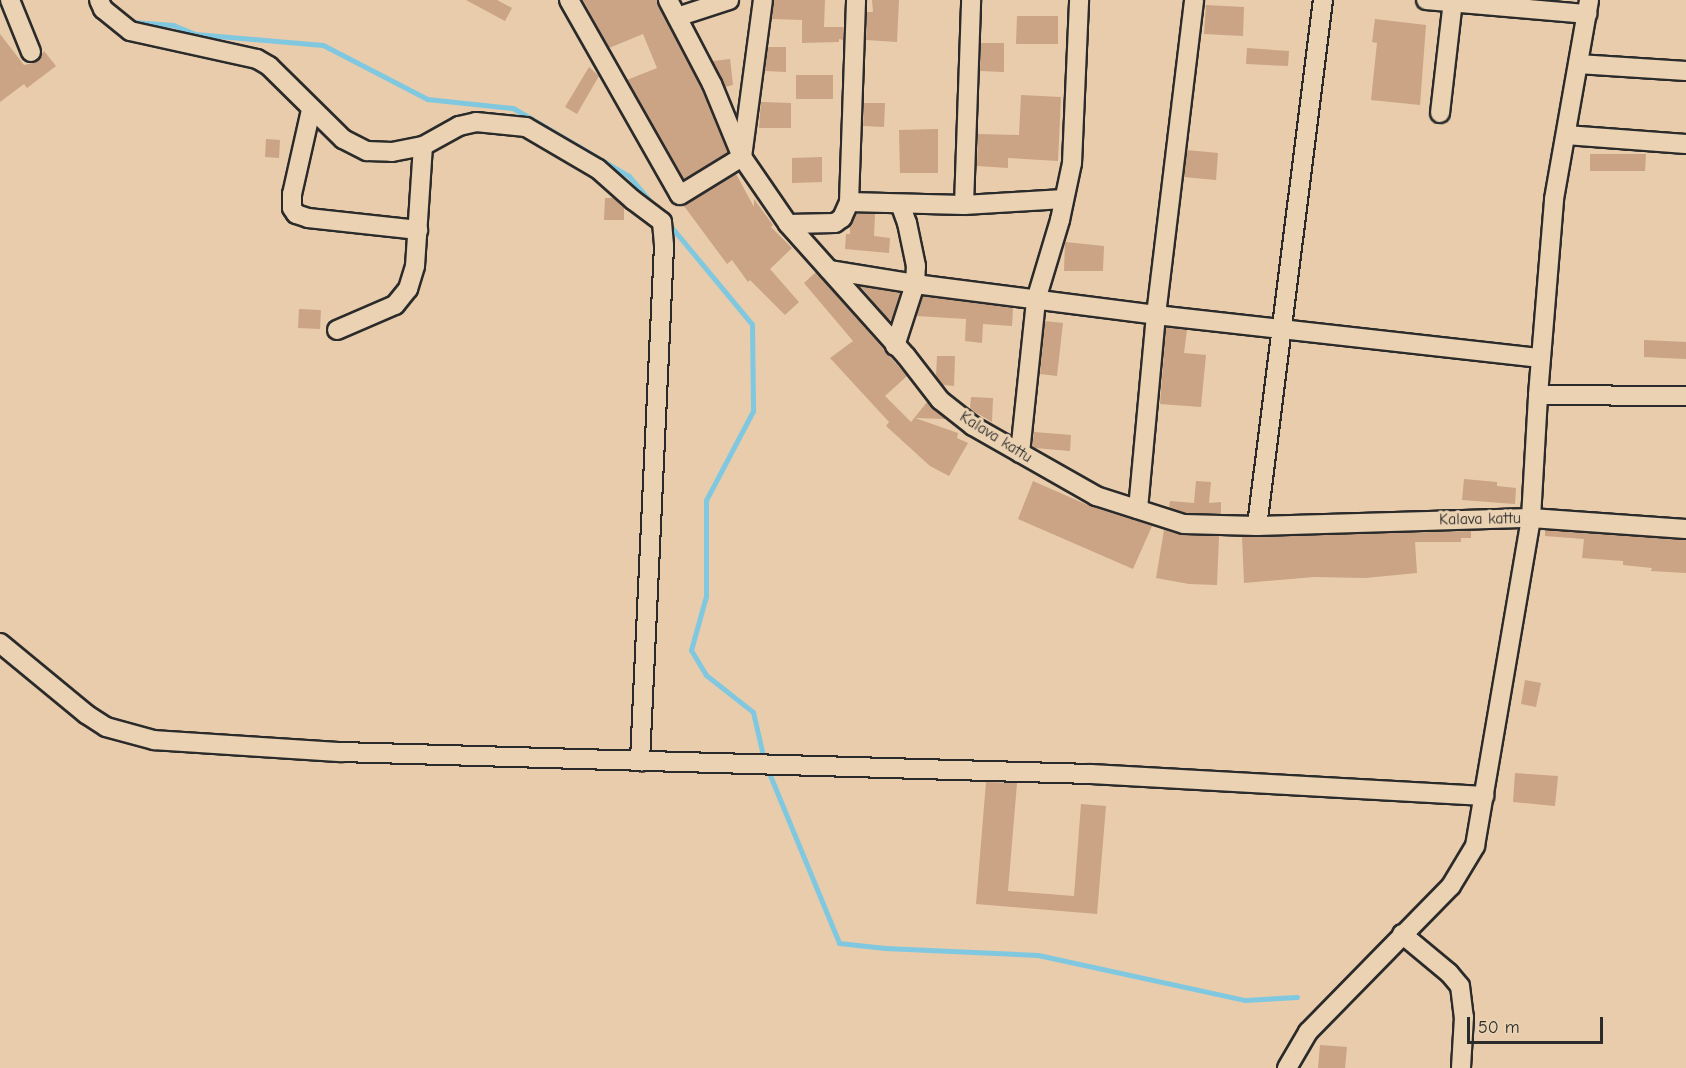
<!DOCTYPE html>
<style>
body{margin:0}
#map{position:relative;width:1686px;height:1068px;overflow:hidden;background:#e8ccab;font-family:"Comic Neue",sans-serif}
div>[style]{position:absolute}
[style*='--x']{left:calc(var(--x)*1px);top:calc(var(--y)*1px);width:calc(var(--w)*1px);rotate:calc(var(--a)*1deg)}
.stream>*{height:5px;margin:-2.5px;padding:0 2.5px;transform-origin:2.5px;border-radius:2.5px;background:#80c8e0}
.building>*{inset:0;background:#caa484}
.roads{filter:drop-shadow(2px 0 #2b2b2b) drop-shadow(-2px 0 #2b2b2b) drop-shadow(0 2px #2b2b2b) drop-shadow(0 -2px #2b2b2b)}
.minor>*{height:18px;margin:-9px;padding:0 9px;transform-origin:9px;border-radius:9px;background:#ead2b2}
span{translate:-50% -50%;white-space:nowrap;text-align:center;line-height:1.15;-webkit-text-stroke:6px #ead2b2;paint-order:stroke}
.street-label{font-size:16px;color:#2b2b2b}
.scale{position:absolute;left:1467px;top:1017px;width:136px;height:27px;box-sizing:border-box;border:3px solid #2b2b2b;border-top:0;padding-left:8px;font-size:18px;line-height:21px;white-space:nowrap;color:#2b2b2b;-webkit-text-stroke:4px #ead2b2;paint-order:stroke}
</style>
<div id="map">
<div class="stream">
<i style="--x:126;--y:17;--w:9;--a:36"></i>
<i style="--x:133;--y:22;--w:40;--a:4.3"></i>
<i style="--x:173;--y:25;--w:24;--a:22"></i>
<i style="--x:195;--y:34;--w:128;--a:4.9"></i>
<i style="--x:323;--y:45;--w:117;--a:27.4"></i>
<i style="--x:427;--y:99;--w:86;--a:6"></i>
<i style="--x:513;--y:108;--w:134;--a:30.4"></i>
<i style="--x:629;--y:176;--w:40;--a:50"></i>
<i style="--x:668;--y:223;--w:131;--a:50.3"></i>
<i style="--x:752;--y:324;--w:87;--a:89.3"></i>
<i style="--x:753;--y:411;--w:101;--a:117.8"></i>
<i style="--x:706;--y:500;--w:96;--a:90"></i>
<i style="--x:706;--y:596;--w:56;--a:105.5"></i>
<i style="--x:691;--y:650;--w:29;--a:59"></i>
<i style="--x:706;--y:675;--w:60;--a:38.2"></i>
<i style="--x:753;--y:712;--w:49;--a:77.1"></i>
<i style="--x:767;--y:768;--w:189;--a:67.6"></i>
<i style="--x:839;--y:943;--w:46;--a:6.2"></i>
<i style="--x:885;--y:948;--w:153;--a:2.6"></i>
<i style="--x:1038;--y:955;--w:212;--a:12.3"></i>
<i style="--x:1245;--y:1000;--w:52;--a:-3.3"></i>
</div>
<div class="building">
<i style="clip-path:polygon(466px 0,497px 0,512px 8px,505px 21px)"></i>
<i style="clip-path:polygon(583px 0,657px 0,702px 89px,728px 153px,684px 179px,627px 80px,657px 68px,643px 34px,609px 48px)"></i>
<i style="clip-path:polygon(774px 0,825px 0,824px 27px,844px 27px,843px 40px,839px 39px,839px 42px,802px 43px,802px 20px,772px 19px)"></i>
<i style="clip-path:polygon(872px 0,899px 0,897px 42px,866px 40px,867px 12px,873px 12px)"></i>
<i style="clip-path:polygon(1206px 5px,1244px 7px,1243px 36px,1204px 34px)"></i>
<i style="clip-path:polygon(1017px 16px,1058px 16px,1058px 44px,1016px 44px)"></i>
<i style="clip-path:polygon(1375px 19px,1426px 25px,1420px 105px,1371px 100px,1377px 43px,1372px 42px)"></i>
<i style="clip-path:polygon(0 34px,24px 65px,36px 62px,44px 51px,56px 66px,27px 88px,24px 84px,0 102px)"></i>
<i style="clip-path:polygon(981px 43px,1004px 43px,1004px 72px,980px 71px)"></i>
<i style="clip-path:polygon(768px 47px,786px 47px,786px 72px,765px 71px)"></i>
<i style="clip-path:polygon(1247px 48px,1289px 51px,1288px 66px,1246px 64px)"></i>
<i style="clip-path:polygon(730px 59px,733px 85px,725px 87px,713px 61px)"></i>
<i style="clip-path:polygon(589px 67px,599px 76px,577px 114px,565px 107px)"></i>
<i style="clip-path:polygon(796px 75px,833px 75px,833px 99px,796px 99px)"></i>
<i style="clip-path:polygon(1021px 95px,1061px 97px,1058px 161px,1008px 158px,1008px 168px,977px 166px,978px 134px,1019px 135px)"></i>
<i style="clip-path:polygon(761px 102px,791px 103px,791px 128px,759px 128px)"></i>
<i style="clip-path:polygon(864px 103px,885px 103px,884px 127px,863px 126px)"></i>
<i style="clip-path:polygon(938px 129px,938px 173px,900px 173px,899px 130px)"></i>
<i style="clip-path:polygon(266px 139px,280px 140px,279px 158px,265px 157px)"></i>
<i style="clip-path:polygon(1187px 150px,1218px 153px,1216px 180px,1184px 177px)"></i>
<i style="clip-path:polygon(1590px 154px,1646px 154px,1645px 171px,1590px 171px)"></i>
<i style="clip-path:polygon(822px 157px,822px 182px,792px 183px,792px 158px)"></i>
<i style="clip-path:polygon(736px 174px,754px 207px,754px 199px,773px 225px,771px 227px,792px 248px,770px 269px,799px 302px,785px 315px,750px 280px,748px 282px,732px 260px,727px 264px,684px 206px)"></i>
<i style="clip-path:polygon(605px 198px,614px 198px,624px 207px,624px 220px,604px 220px)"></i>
<i style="clip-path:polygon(856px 213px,875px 214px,874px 236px,890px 238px,889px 253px,845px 249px,846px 234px,850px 234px,850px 225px)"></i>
<i style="clip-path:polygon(1065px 242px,1104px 246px,1103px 271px,1064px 271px)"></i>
<i style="clip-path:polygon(816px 272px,907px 376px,885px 396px,911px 422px,927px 402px,946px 419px,915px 418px,958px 433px,957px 438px,968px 443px,949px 476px,930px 466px,886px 426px,889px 422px,830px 358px,853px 341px,804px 283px)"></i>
<i style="clip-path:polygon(860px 286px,900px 293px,892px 320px,888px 319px)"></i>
<i style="clip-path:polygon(923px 296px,1013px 308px,1012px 326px,983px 324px,982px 343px,965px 341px,966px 319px,917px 316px)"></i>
<i style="clip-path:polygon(299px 309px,321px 310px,320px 329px,298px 328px)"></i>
<i style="clip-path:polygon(1045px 321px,1063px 323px,1057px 376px,1040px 374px)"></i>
<i style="clip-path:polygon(1166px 327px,1187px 330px,1184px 353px,1206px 355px,1201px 407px,1160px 404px)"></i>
<i style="clip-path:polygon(1644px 340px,1686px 342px,1686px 359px,1644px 357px)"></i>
<i style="clip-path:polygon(937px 356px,955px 356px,954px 386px,943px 385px,936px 377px)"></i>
<i style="clip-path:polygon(971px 397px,993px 398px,992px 422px,970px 409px)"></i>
<i style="clip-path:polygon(1034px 432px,1071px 435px,1070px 451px,1035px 448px,1032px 447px)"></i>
<i style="clip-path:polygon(1464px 479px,1497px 482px,1497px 486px,1516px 488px,1515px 504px,1462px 500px)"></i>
<i style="clip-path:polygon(1033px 481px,1092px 507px,1152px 526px,1133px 569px,1018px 519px)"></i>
<i style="clip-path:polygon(1196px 481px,1211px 482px,1209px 503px,1221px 502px,1221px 514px,1186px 513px,1169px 508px,1170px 501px,1194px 503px)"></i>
<i style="clip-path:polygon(1164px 530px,1183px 535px,1219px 536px,1217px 585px,1189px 584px,1156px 578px)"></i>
<i style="clip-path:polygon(1545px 530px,1686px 540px,1686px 573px,1651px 571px,1652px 568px,1623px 565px,1623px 561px,1582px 558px,1584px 539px,1545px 536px)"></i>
<i style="clip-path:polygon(1471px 531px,1471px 538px,1461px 538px,1461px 542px,1415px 542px,1417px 573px,1365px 578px,1314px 577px,1244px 583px,1242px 537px)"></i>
<i style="clip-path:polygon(1525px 680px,1541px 683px,1536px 707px,1521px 704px)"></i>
<i style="clip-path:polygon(1515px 773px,1558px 776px,1555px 806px,1513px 802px)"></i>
<i style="clip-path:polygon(986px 782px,1017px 783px,1008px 891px,1074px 896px,1081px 804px,1106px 806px,1097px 914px,976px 904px)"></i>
<i style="clip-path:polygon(1320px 1045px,1347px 1047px,1345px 1068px,1318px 1068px)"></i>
</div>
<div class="roads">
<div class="minor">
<i style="--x:10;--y:0;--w:56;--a:68"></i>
<i style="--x:99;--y:0;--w:10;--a:66"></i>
<i style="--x:103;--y:9;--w:35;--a:39"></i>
<i style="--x:130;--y:31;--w:130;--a:12.4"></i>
<i style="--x:257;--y:59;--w:14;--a:30"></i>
<i style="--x:269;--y:66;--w:104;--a:44.6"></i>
<i style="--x:343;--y:139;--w:27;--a:27"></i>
<i style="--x:367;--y:151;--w:25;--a:2"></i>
<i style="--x:392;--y:152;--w:32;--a:-11"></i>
<i style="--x:423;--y:146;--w:41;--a:-29.1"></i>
<i style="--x:459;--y:126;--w:17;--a:-13"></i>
<i style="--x:476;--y:122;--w:50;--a:5.7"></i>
<i style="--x:526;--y:127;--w:83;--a:30.3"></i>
<i style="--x:598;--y:169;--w:47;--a:41.5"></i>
<i style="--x:633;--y:200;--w:36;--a:37"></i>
<i style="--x:662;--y:222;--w:24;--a:85"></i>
<i style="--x:664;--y:246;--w:516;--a:92.67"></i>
<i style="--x:569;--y:0;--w:224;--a:60.4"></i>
<i style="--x:680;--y:195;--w:73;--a:-31.5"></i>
<i style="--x:742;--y:157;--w:158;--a:-82.4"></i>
<i style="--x:668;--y:0;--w:95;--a:62.4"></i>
<i style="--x:712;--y:84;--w:79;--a:67.7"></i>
<i style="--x:742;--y:157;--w:81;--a:55.5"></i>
<i style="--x:788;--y:224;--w:177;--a:48.2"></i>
<i style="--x:906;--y:356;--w:56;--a:52.3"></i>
<i style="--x:940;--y:400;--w:42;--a:38.2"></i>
<i style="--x:973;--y:426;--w:142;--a:29.6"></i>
<i style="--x:1096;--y:496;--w:92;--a:17.7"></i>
<i style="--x:1184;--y:524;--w:73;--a:1.6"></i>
<i style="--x:1257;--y:526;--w:274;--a:-1.7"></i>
<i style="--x:1531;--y:518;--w:155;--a:4.1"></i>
<i style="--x:1426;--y:0;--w:162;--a:5"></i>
<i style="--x:677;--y:17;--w:55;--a:-18.1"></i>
<i style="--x:1578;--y:64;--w:108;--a:3.7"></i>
<i style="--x:311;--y:110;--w:86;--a:102.7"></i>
<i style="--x:292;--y:194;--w:14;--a:90"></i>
<i style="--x:292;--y:208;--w:7;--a:56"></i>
<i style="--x:296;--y:214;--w:13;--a:18"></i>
<i style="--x:308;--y:218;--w:111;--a:6.2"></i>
<i style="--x:1440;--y:113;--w:114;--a:-83.4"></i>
<i style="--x:1566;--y:135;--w:120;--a:4.3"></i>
<i style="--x:849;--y:202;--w:115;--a:1.5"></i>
<i style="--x:964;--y:205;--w:100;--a:-3.4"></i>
<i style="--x:964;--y:205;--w:205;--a:-88"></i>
<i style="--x:788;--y:224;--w:47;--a:-1.2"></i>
<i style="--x:835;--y:223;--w:9;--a:-36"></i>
<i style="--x:842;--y:218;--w:17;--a:-66"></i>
<i style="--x:849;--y:202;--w:202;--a:-88"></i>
<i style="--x:829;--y:270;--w:87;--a:9.2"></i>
<i style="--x:915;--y:284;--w:243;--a:7.3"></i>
<i style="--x:1156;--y:315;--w:387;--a:6.4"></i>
<i style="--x:337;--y:330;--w:63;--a:-23.3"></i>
<i style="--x:395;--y:305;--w:21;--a:-51"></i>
<i style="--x:408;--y:289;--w:24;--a:-73"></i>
<i style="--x:415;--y:266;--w:120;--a:-86.2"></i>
<i style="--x:895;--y:346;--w:65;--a:-72.1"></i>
<i style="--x:915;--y:284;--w:18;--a:-87"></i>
<i style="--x:916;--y:266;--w:44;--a:-101.8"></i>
<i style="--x:907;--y:223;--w:20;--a:-110"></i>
<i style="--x:1538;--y:395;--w:148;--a:0.4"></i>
<i style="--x:1020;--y:453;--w:154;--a:-84"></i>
<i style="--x:1036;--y:300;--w:84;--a:-73.3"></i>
<i style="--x:1060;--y:220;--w:58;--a:-78.1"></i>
<i style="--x:1072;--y:163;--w:163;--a:-87.5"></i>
<i style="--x:1138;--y:509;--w:195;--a:-84.7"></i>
<i style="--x:1156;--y:315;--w:317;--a:-83.1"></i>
<i style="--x:1257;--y:526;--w:530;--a:-82.85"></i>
<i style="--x:0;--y:643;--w:112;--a:39.5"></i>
<i style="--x:86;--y:714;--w:24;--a:33"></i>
<i style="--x:106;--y:727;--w:50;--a:15.2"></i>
<i style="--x:154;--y:740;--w:187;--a:3.7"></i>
<i style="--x:341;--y:752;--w:750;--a:1.68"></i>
<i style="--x:1091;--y:774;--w:394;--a:3.2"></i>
<i style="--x:1402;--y:934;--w:61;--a:39.7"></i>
<i style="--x:1449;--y:973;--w:17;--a:50"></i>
<i style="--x:1460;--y:986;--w:31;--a:83"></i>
<i style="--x:1464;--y:1017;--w:51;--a:93.4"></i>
<i style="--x:1287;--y:1068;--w:42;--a:-59.7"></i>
<i style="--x:1308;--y:1032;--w:204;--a:-45.6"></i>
<i style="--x:1451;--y:886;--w:47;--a:-59"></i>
<i style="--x:1475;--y:846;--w:333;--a:-80.3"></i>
<i style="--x:1531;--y:518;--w:123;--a:-86.7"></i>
<i style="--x:1538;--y:395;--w:197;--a:-85.3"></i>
<i style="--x:1554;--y:199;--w:202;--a:-80"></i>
</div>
</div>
<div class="street-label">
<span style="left:996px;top:437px;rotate:32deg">Kalava kattu</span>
<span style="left:1480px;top:519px;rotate:-1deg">Kalava kattu</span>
</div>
<div class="scale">50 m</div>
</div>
